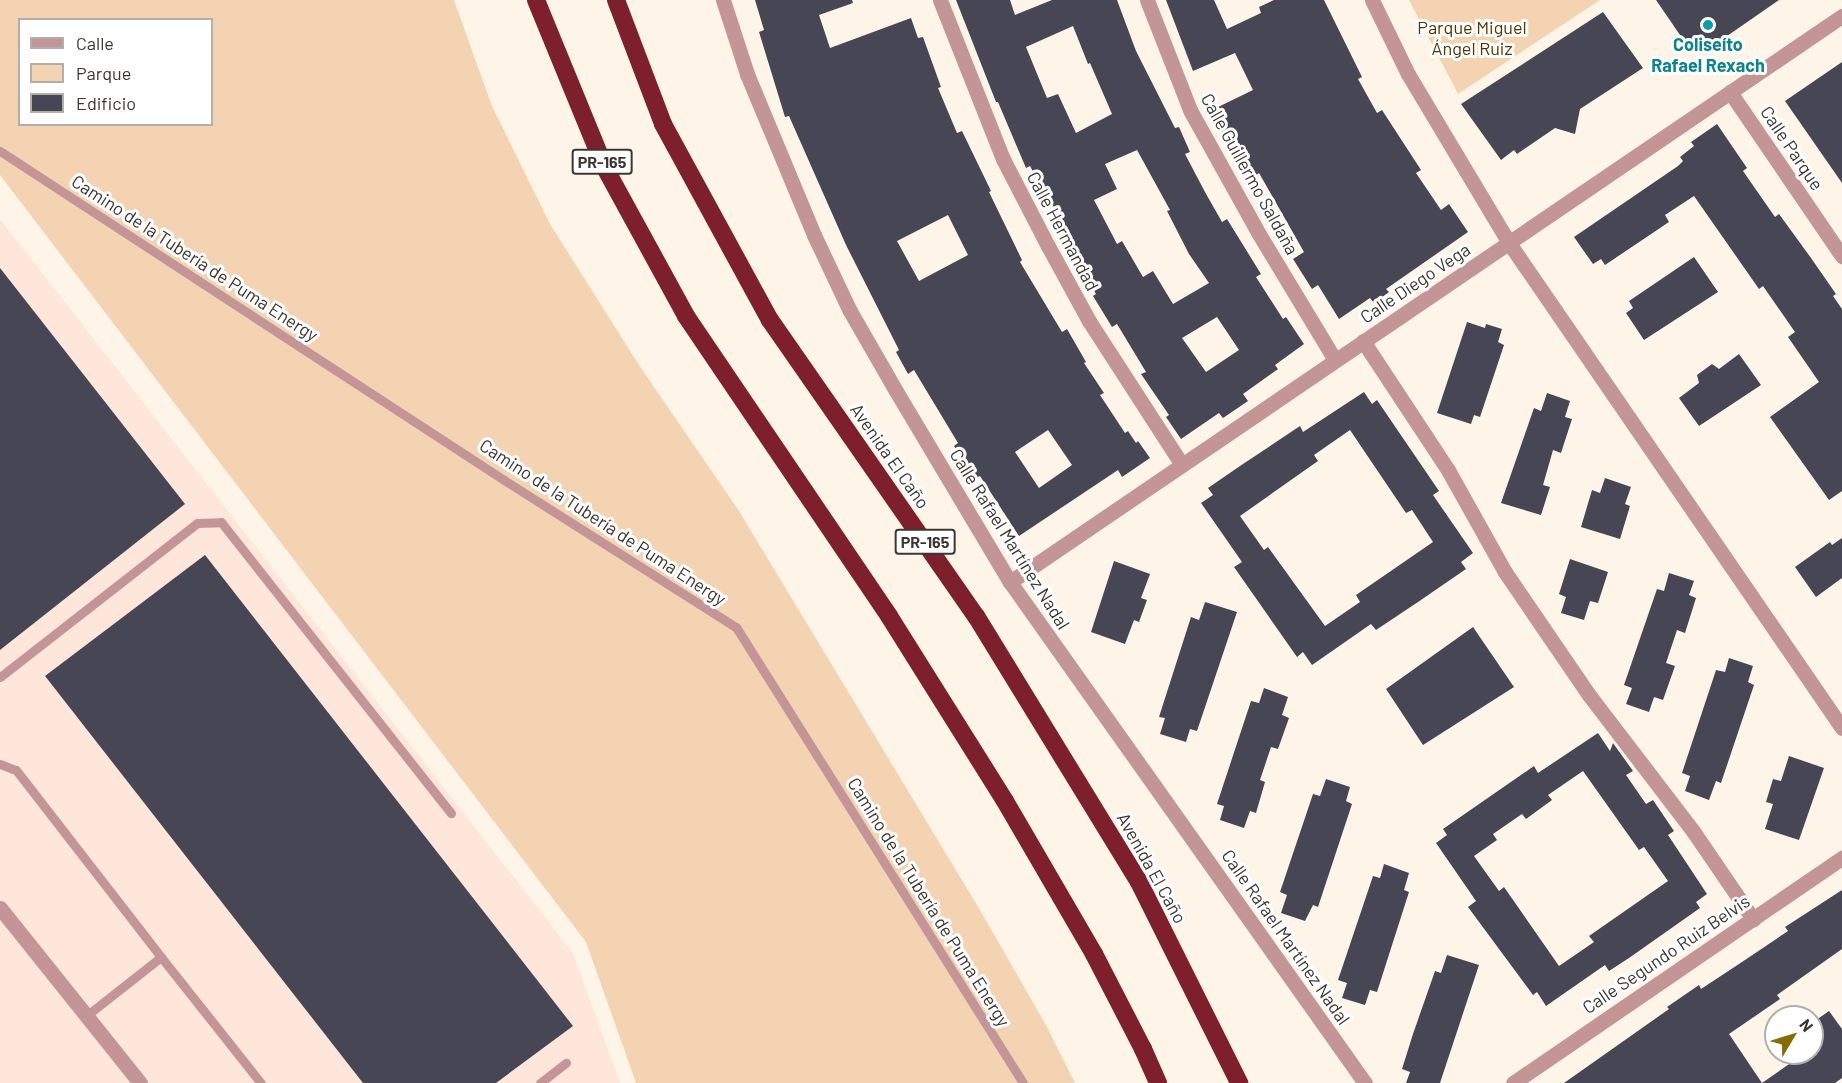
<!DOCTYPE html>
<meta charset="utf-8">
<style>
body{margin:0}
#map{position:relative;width:1842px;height:1083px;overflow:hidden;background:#fff4e8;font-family:Barlow,sans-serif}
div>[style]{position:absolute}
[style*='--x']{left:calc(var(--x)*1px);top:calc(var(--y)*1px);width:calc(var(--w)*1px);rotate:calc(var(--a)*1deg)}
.industrial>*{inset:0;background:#fee6db}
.green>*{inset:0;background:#f3d3b2}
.building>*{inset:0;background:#464655}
.lane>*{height:9px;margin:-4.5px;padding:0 4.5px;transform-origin:4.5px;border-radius:4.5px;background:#c49596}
.street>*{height:15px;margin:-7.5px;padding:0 7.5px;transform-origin:7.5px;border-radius:7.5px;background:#c49596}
.highway>*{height:18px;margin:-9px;padding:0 9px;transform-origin:9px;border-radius:9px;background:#7e1f2d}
.dots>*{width:16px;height:16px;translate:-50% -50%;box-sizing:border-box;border:3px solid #fff;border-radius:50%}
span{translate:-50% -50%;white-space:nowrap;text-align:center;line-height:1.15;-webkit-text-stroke:6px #fff;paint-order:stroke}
.shield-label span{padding:2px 4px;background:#fff;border:2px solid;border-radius:4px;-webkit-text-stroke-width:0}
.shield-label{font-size:16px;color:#3b3630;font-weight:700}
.park-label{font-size:18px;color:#573401}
.culture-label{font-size:18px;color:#0d838f;font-weight:700}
.street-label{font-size:18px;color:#3b3630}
.legend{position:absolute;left:18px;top:18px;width:195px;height:108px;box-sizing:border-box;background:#fff;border:2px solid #b1afac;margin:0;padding:8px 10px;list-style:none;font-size:18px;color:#3b3630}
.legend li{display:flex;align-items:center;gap:12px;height:30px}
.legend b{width:30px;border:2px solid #b1afac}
.north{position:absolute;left:1764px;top:1005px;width:60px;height:60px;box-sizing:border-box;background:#fff;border:2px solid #b1afac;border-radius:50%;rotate:52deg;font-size:16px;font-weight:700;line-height:24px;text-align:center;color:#3b3630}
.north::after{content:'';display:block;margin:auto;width:21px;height:27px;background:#876c0a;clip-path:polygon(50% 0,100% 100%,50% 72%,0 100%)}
</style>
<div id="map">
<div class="industrial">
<i style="clip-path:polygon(0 219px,573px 953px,620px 1083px,0 1083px)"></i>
</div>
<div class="green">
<i style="clip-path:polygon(evenodd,0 0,454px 0,492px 106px,550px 224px,639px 365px,739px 511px,980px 910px,1046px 1025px,1075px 1083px,636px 1083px,586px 942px,0 175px,0 0,20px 20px,212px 20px,212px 124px,20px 124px,20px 20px)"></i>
<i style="clip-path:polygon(1409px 0,1600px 0,1458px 94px)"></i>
</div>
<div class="building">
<i style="clip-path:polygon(evenodd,755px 0,852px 0,853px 3px,819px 15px,830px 48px,911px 18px,918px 38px,923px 37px,941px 87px,938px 88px,957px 133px,962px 131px,991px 191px,989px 192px,1022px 260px,1020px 262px,1062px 332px,1067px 329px,1086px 362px,1084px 363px,1104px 393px,1100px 395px,1125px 433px,1128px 431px,1136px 443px,1138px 441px,1150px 458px,1122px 477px,1118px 470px,1019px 536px,980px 476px,976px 478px,954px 446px,958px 443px,914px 370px,908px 374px,896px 352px,899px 350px,846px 245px,789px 116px,785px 117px,759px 32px,764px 30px,755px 0,948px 215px,968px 255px,919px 281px,897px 241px,948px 215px,755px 0,1048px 430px,1072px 465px,1039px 488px,1015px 452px,1048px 430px)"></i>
<i style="clip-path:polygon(evenodd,956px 0,1010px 0,1015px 15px,1052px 0,1117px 0,1136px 51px,1175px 128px,1179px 127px,1190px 152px,1185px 154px,1205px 192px,1222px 222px,1227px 219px,1261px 274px,1256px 277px,1283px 319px,1286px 317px,1304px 344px,1275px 365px,1278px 369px,1243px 394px,1248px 401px,1223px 418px,1219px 413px,1181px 439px,1166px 417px,1169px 415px,1141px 374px,1146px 372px,1117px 324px,1112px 327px,1093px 296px,1096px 294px,1057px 222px,1060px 220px,1039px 176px,1036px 177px,1030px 166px,1026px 168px,998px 102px,996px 102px,956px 0,1073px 26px,1088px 64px,1090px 63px,1112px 114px,1076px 133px,1058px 94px,1047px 98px,1026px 47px,1073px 26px,956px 0,1137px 150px,1170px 210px,1167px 211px,1189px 254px,1209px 283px,1173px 304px,1153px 271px,1143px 277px,1122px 241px,1117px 244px,1094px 200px,1117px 189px,1105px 164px,1137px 150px,956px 0,1217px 317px,1239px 350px,1206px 372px,1182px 338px,1217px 317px)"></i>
<i style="clip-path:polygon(1166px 0,1214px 0,1227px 29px,1261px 13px,1259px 7px,1274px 0,1324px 0,1362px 77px,1358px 79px,1377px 113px,1382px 110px,1421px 170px,1416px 173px,1441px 210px,1449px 204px,1468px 232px,1386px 289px,1389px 292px,1374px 303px,1370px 298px,1339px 319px,1318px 285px,1312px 289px,1293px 259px,1304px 252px,1259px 173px,1255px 176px,1250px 166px,1242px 170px,1220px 129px,1225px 127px,1216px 108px,1253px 90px,1235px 53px,1193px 71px)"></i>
<i style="clip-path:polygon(1656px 0,1779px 0,1704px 52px,1691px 51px)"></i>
<i style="clip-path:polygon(1603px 12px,1643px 68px,1580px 109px,1575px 134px,1555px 128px,1517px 154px,1514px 150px,1501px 160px,1461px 104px)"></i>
<i style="clip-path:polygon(1842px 62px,1842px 183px,1785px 101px)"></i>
<i style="clip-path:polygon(1717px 124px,1747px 168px,1743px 171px,1775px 217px,1779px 214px,1811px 258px,1836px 294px,1833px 296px,1842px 309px,1842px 491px,1829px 500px,1770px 417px,1819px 382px,1788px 337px,1795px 332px,1763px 286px,1759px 289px,1694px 196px,1665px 215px,1669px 222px,1605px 265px,1601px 259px,1593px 264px,1574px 237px,1678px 166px,1683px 161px,1680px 157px,1694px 146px,1691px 142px)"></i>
<i style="clip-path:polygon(1694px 257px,1718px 292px,1644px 340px,1626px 313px,1633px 308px,1629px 301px)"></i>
<i style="clip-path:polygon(0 268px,185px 504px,0 650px)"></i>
<i style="clip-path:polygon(1467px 322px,1485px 328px,1486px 324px,1502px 329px,1498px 342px,1504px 345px,1480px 417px,1474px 415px,1471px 424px,1437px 413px)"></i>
<i style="clip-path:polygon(1739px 354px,1761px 385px,1699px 426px,1679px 398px,1699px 383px,1697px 375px,1712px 364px,1719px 369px)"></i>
<i style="clip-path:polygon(evenodd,1364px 392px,1372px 404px,1377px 400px,1439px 491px,1433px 495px,1473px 553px,1461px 562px,1466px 569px,1418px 602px,1376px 630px,1371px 624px,1312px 665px,1303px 652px,1297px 657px,1234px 567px,1242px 562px,1201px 503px,1213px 495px,1208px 488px,1240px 466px,1300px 426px,1303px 432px,1364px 392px,1350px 430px,1406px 513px,1412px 510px,1433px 542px,1356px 595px,1360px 602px,1325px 626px,1268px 547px,1264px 550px,1240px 516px,1318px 461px,1314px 455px,1350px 430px)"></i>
<i style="clip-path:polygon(1547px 393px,1570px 401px,1565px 417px,1572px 419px,1561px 453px,1553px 450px,1543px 485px,1550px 487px,1541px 515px,1501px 503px,1534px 408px,1541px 411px)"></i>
<i style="clip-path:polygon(1605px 478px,1631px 487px,1625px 504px,1630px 506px,1620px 539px,1581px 527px,1592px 490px,1600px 493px)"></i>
<i style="clip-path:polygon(1842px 538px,1842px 578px,1816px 597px,1795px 567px,1830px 542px,1832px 545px)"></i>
<i style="clip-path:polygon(205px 555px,573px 1026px,496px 1083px,363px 1083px,45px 676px)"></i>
<i style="clip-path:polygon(1570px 559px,1608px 572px,1598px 603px,1590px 601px,1584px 620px,1561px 613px,1566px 597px,1559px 594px)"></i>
<i style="clip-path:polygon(1114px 561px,1150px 574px,1141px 598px,1147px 600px,1139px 622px,1134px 620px,1125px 644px,1091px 632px)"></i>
<i style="clip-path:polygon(1669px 573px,1694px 581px,1689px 595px,1696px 598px,1685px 633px,1677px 630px,1666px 663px,1675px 666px,1663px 700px,1654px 697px,1649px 712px,1626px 704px,1632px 688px,1624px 685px,1657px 589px,1664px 591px)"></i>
<i style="clip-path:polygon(1205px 602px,1237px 612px,1197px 731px,1190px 729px,1186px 742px,1160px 734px,1165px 718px,1159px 717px,1191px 617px,1199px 620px)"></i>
<i style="clip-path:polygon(1473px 627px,1514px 687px,1423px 745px,1386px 689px)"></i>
<i style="clip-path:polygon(1729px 658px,1753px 666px,1748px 682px,1754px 685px,1721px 783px,1716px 781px,1709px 800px,1685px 791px,1690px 776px,1682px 773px,1716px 670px,1725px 672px)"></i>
<i style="clip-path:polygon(1264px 688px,1288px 697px,1282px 715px,1289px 718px,1278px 749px,1271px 747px,1260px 780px,1265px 782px,1256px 813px,1250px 811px,1244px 828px,1220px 820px,1224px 806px,1217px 804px,1251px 701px,1259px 703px)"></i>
<i style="clip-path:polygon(evenodd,1598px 733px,1610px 751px,1613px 743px,1633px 771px,1626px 775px,1646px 804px,1653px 800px,1674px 831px,1668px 835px,1707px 894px,1696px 902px,1700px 908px,1629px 958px,1609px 971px,1605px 965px,1546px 1006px,1537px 992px,1533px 995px,1468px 907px,1476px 901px,1436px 843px,1447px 835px,1443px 829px,1534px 766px,1538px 773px,1598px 733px,1583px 771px,1639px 850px,1644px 847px,1668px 881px,1589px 936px,1594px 942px,1559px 966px,1504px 887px,1499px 891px,1474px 856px,1497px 840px,1493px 834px,1522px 814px,1526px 819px,1552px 800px,1548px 795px,1583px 771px)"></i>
<i style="clip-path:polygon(1789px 756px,1824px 768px,1799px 840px,1765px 829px,1773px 804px,1766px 802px,1773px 779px,1781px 781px)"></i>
<i style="clip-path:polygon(1326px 779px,1350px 787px,1346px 801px,1352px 804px,1318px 907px,1313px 905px,1305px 921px,1281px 913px,1287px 895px,1280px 892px,1313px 794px,1320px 796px)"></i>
<i style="clip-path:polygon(1384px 864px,1409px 873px,1404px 890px,1409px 892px,1377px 992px,1370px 990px,1365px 1005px,1342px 998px,1347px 983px,1338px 980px,1373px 876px,1380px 878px)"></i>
<i style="clip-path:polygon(1842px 890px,1842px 949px,1777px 995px,1780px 999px,1729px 1034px,1762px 1083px,1564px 1083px,1669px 1009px,1667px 1007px,1699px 985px,1701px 989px,1739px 964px,1788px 931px,1785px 927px)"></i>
<i style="clip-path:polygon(1447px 955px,1479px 965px,1440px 1083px,1406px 1083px,1410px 1072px,1402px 1069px,1413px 1034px,1435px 971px,1441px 973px)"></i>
<i style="clip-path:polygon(1829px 1011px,1842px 1029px,1842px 1078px,1835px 1083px,1762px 1083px,1805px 1053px,1812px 1053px,1812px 1023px)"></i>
</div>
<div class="lane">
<i style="--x:0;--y:151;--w:602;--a:33.14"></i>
<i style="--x:504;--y:480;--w:275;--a:32.4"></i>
<i style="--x:736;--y:627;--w:539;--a:57.81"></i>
<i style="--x:0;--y:677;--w:250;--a:-38"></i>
<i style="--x:197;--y:523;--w:24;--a:-2"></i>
<i style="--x:221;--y:522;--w:371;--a:51.7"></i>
<i style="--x:0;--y:764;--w:17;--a:21"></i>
<i style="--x:16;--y:770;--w:237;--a:52.2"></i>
<i style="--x:86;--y:1016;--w:95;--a:-38.2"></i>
<i style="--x:161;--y:957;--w:161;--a:51.6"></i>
<i style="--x:540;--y:1083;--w:33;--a:-38"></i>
</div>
<div class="street">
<i style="--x:723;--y:0;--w:78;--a:72"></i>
<i style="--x:747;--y:74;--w:174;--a:67.4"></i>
<i style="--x:814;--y:235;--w:84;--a:64.7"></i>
<i style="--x:850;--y:311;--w:92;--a:60.1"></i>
<i style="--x:896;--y:391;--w:222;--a:59.2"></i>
<i style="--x:1010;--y:582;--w:614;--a:54.68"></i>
<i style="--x:940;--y:0;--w:171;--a:68.4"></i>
<i style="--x:1003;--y:159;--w:98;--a:62.7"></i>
<i style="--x:1048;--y:246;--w:85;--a:61.3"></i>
<i style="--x:1089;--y:321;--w:171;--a:57.1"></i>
<i style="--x:1147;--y:0;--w:118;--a:68.6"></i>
<i style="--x:1190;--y:110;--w:142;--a:60.9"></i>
<i style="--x:1259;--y:234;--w:147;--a:58.9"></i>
<i style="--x:1372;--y:0;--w:82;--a:64.1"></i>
<i style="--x:1408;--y:74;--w:197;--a:59.1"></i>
<i style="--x:1509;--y:243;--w:588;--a:55.53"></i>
<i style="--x:1730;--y:92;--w:199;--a:55.7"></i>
<i style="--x:1363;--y:341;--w:154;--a:56.6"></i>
<i style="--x:1448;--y:470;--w:117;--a:60.8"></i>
<i style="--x:1505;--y:572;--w:149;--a:55.7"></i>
<i style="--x:1589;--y:695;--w:171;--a:52.6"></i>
<i style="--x:1693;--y:831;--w:107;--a:55.7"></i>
<i style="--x:1010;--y:582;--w:1006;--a:-34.23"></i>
<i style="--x:0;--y:908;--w:224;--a:51.3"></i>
<i style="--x:1513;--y:1083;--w:399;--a:-34.4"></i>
</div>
<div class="highway">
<i style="--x:536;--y:0;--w:179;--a:67.7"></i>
<i style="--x:604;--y:166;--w:171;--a:61.3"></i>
<i style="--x:686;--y:316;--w:362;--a:55.9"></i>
<i style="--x:889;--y:616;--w:218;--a:57.9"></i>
<i style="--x:1005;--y:801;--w:177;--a:59.8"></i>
<i style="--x:1094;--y:954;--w:107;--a:62.7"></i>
<i style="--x:1143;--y:1049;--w:37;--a:66"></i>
<i style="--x:616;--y:0;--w:133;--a:69.2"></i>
<i style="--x:663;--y:124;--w:223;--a:61.4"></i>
<i style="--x:770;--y:320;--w:361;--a:55.2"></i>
<i style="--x:976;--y:616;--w:312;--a:58.5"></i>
<i style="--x:1139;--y:882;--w:225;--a:63.5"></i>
</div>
<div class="dots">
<i style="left:1708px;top:25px;background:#0f9aa8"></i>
</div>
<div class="shield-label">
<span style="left:602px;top:162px">PR-165</span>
<span style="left:925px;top:542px">PR-165</span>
</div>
<div class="park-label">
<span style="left:1472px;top:38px">Parque Miguel<br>Ángel Ruiz</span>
</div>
<div class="culture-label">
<span style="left:1708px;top:55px">Coliseíto<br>Rafael Rexach</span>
</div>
<div class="street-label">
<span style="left:1792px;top:148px;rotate:56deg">Calle Parque</span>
<span style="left:1250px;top:174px;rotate:61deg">Calle Guillermo Saldaña</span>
<span style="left:1063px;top:231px;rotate:62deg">Calle Hermandad</span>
<span style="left:195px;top:258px;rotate:33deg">Camino de la Tubería de Puma Energy</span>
<span style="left:1415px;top:283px;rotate:-34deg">Calle Diego Vega</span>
<span style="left:890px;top:456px;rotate:55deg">Avenida El Caño</span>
<span style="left:603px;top:522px;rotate:33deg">Camino de la Tubería de Puma Energy</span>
<span style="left:1010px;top:539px;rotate:58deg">Calle Rafael Martínez Nadal</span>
<span style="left:1152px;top:868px;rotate:61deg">Avenida El Caño</span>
<span style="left:929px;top:902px;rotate:58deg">Camino de la Tubería de Puma Energy</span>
<span style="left:1286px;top:937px;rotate:55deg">Calle Rafael Martínez Nadal</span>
<span style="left:1666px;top:954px;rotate:-34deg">Calle Segundo Ruiz Belvis</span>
</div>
<ul class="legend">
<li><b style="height:8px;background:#c49596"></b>Calle</li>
<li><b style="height:16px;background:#f3d3b2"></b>Parque</li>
<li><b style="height:16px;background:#464655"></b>Edificio</li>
</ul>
<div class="north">N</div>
</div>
